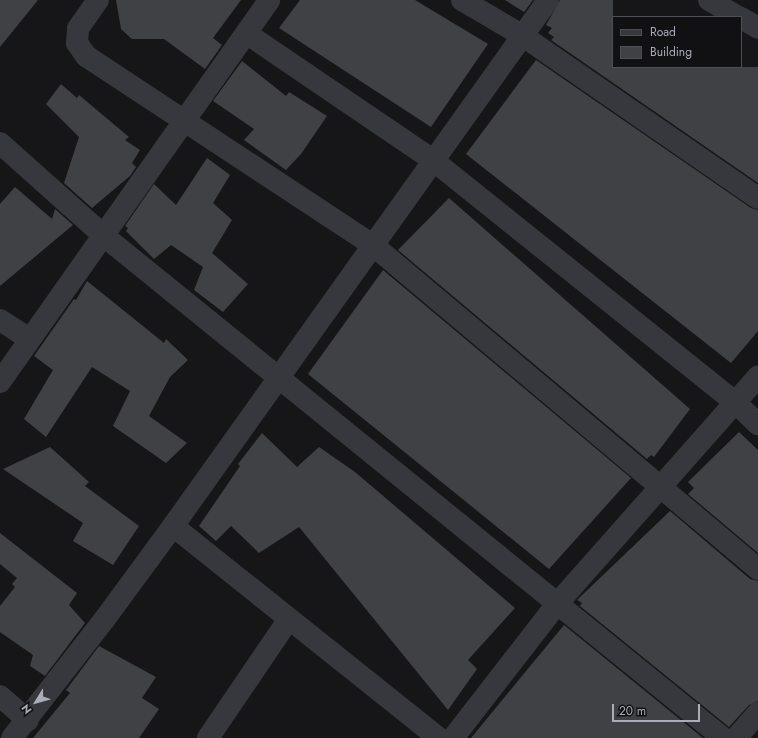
<!DOCTYPE html>
<style>
body{margin:0}
#map{position:relative;width:758px;height:738px;overflow:hidden;background:#161618;font-family:Jost,sans-serif}
div>[style]{position:absolute}
[style*='--x']{left:calc(var(--x)*1px);top:calc(var(--y)*1px);width:calc(var(--w)*1px);rotate:calc(var(--a)*1deg)}
.building>*{inset:0;background:#404145}
.street>*{height:22px;margin:-11px;padding:0 11px;transform-origin:11px;border-radius:11px;background:#37383d}
span{translate:-50% -50%;white-space:nowrap;text-align:center;line-height:1.15;-webkit-text-stroke:3px #111113;paint-order:stroke}
.legend{position:absolute;left:612px;top:16px;width:130px;height:52px;box-sizing:border-box;background:#111113;border:1px solid #4d4f55;margin:0;padding:5px 7px;list-style:none;font-size:12px;color:#a8adb8}
.legend li{display:flex;align-items:center;gap:8px;height:20px}
.legend b{width:20px;border:1px solid #4d4f55}
.north{position:absolute;left:16px;top:682px;width:40px;height:40px;-webkit-text-stroke:3px #111113;paint-order:stroke;rotate:233deg;font-size:11px;font-weight:700;line-height:16px;text-align:center;color:#a8adb8}
.north::after{content:'';display:block;margin:auto;width:14px;height:18px;background:#a8adb8;clip-path:polygon(50% 0,100% 100%,50% 72%,0 100%)}
.scale{position:absolute;left:612px;top:704px;width:88px;height:18px;box-sizing:border-box;border:2px solid #a8adb8;border-top:0;padding-left:5px;font-size:12px;line-height:14px;white-space:nowrap;color:#a8adb8;-webkit-text-stroke:3px #111113;paint-order:stroke}
</style>
<div id="map">
<div class="building">
<i style="clip-path:polygon(0 0,38px 0,0 47px)"></i>
<i style="clip-path:polygon(116px 0,241px 0,213px 38px,222px 45px,205px 69px,164px 39px,132px 39px,121px 29px)"></i>
<i style="clip-path:polygon(300px 0,415px 0,488px 44px,431px 127px,279px 28px)"></i>
<i style="clip-path:polygon(505px 0,533px 0,524px 12px)"></i>
<i style="clip-path:polygon(560px 0,613px 0,613px 67px,758px 67px,758px 183px,551px 40px,554px 37px,548px 33px,552px 28px,546px 25px)"></i>
<i style="clip-path:polygon(536px 60px,751px 208px,758px 210px,758px 331px,731px 363px,466px 154px)"></i>
<i style="clip-path:polygon(242px 61px,286px 96px,289px 92px,327px 116px,301px 154px,286px 170px,244px 140px,254px 129px,213px 101px)"></i>
<i style="clip-path:polygon(61px 84px,77px 98px,79px 95px,129px 137px,125px 140px,140px 150px,132px 163px,136px 167px,130px 176px,92px 208px,64px 183px,79px 137px,46px 104px)"></i>
<i style="clip-path:polygon(207px 158px,230px 175px,213px 203px,232px 220px,212px 253px,248px 284px,223px 312px,194px 290px,203px 267px,171px 245px,154px 259px,126px 231px,128px 228px,125px 226px,154px 184px,176px 205px)"></i>
<i style="clip-path:polygon(15px 187px,52px 219px,55px 209px,73px 225px,0 286px,0 204px)"></i>
<i style="clip-path:polygon(449px 198px,690px 409px,654px 457px,651px 455px,647px 459px,398px 250px)"></i>
<i style="clip-path:polygon(383px 270px,631px 478px,549px 569px,308px 374px)"></i>
<i style="clip-path:polygon(87px 281px,164px 343px,166px 339px,188px 360px,170px 377px,149px 416px,187px 443px,166px 463px,113px 426px,130px 391px,92px 367px,46px 437px,24px 419px,53px 370px,34px 356px,74px 299px,76px 300px)"></i>
<i style="clip-path:polygon(739px 432px,758px 450px,758px 553px,688px 494px,694px 488px,688px 482px)"></i>
<i style="clip-path:polygon(262px 433px,297px 467px,319px 447px,355px 472px,515px 608px,468px 660px,477px 669px,448px 710px,299px 527px,259px 553px,231px 526px,216px 541px,199px 526px,240px 466px,238px 464px)"></i>
<i style="clip-path:polygon(50px 447px,89px 482px,85px 486px,139px 526px,113px 565px,73px 541px,83px 523px,3px 469px)"></i>
<i style="clip-path:polygon(670px 511px,750px 579px,758px 581px,758px 701px,749px 705px,729px 727px,580px 606px,582px 603px,577px 600px)"></i>
<i style="clip-path:polygon(0 533px,77px 593px,69px 605px,85px 623px,45px 676px,30px 666px,33px 655px,0 632px,0 606px,15px 587px,12px 584px,17px 578px,0 564px)"></i>
<i style="clip-path:polygon(564px 625px,703px 738px,471px 738px)"></i>
<i style="clip-path:polygon(99px 646px,156px 677px,142px 698px,159px 709px,139px 738px,33px 738px,70px 693px,66px 690px)"></i>
</div>
<div class="street">
<i style="--x:98;--y:0;--w:35;--a:125"></i>
<i style="--x:78;--y:29;--w:14;--a:94"></i>
<i style="--x:77;--y:43;--w:16;--a:55"></i>
<i style="--x:86;--y:56;--w:345;--a:33.4"></i>
<i style="--x:374;--y:246;--w:502;--a:40.07"></i>
<i style="--x:462;--y:0;--w:71;--a:30.5"></i>
<i style="--x:523;--y:36;--w:285;--a:34.6"></i>
<i style="--x:709;--y:0;--w:34;--a:30"></i>
<i style="--x:741;--y:18;--w:20;--a:30"></i>
<i style="--x:246;--y:33;--w:227;--a:34.2"></i>
<i style="--x:434;--y:161;--w:386;--a:38.7"></i>
<i style="--x:735;--y:402;--w:32;--a:44"></i>
<i style="--x:0;--y:143;--w:140;--a:41.8"></i>
<i style="--x:104;--y:236;--w:797;--a:39.04"></i>
<i style="--x:0;--y:320;--w:35;--a:33"></i>
<i style="--x:0;--y:382;--w:467;--a:-54.8"></i>
<i style="--x:173;--y:526;--w:340;--a:38.6"></i>
<i style="--x:0;--y:696;--w:37;--a:41"></i>
<i style="--x:12;--y:738;--w:150;--a:-52.1"></i>
<i style="--x:104;--y:620;--w:117;--a:-53.7"></i>
<i style="--x:173;--y:526;--w:646;--a:-54.51"></i>
<i style="--x:208;--y:738;--w:144;--a:-55.8"></i>
<i style="--x:453;--y:738;--w:168;--a:-52.2"></i>
<i style="--x:556;--y:605;--w:305;--a:-48.5"></i>
<i style="--x:736;--y:738;--w:33;--a:-49"></i>
</div>
<ul class="legend">
<li><b style="height:5px;background:#37383d"></b>Road</li>
<li><b style="height:11px;background:#404145"></b>Building</li>
</ul>
<div class="north">N</div>
<div class="scale">20 m</div>
</div>
